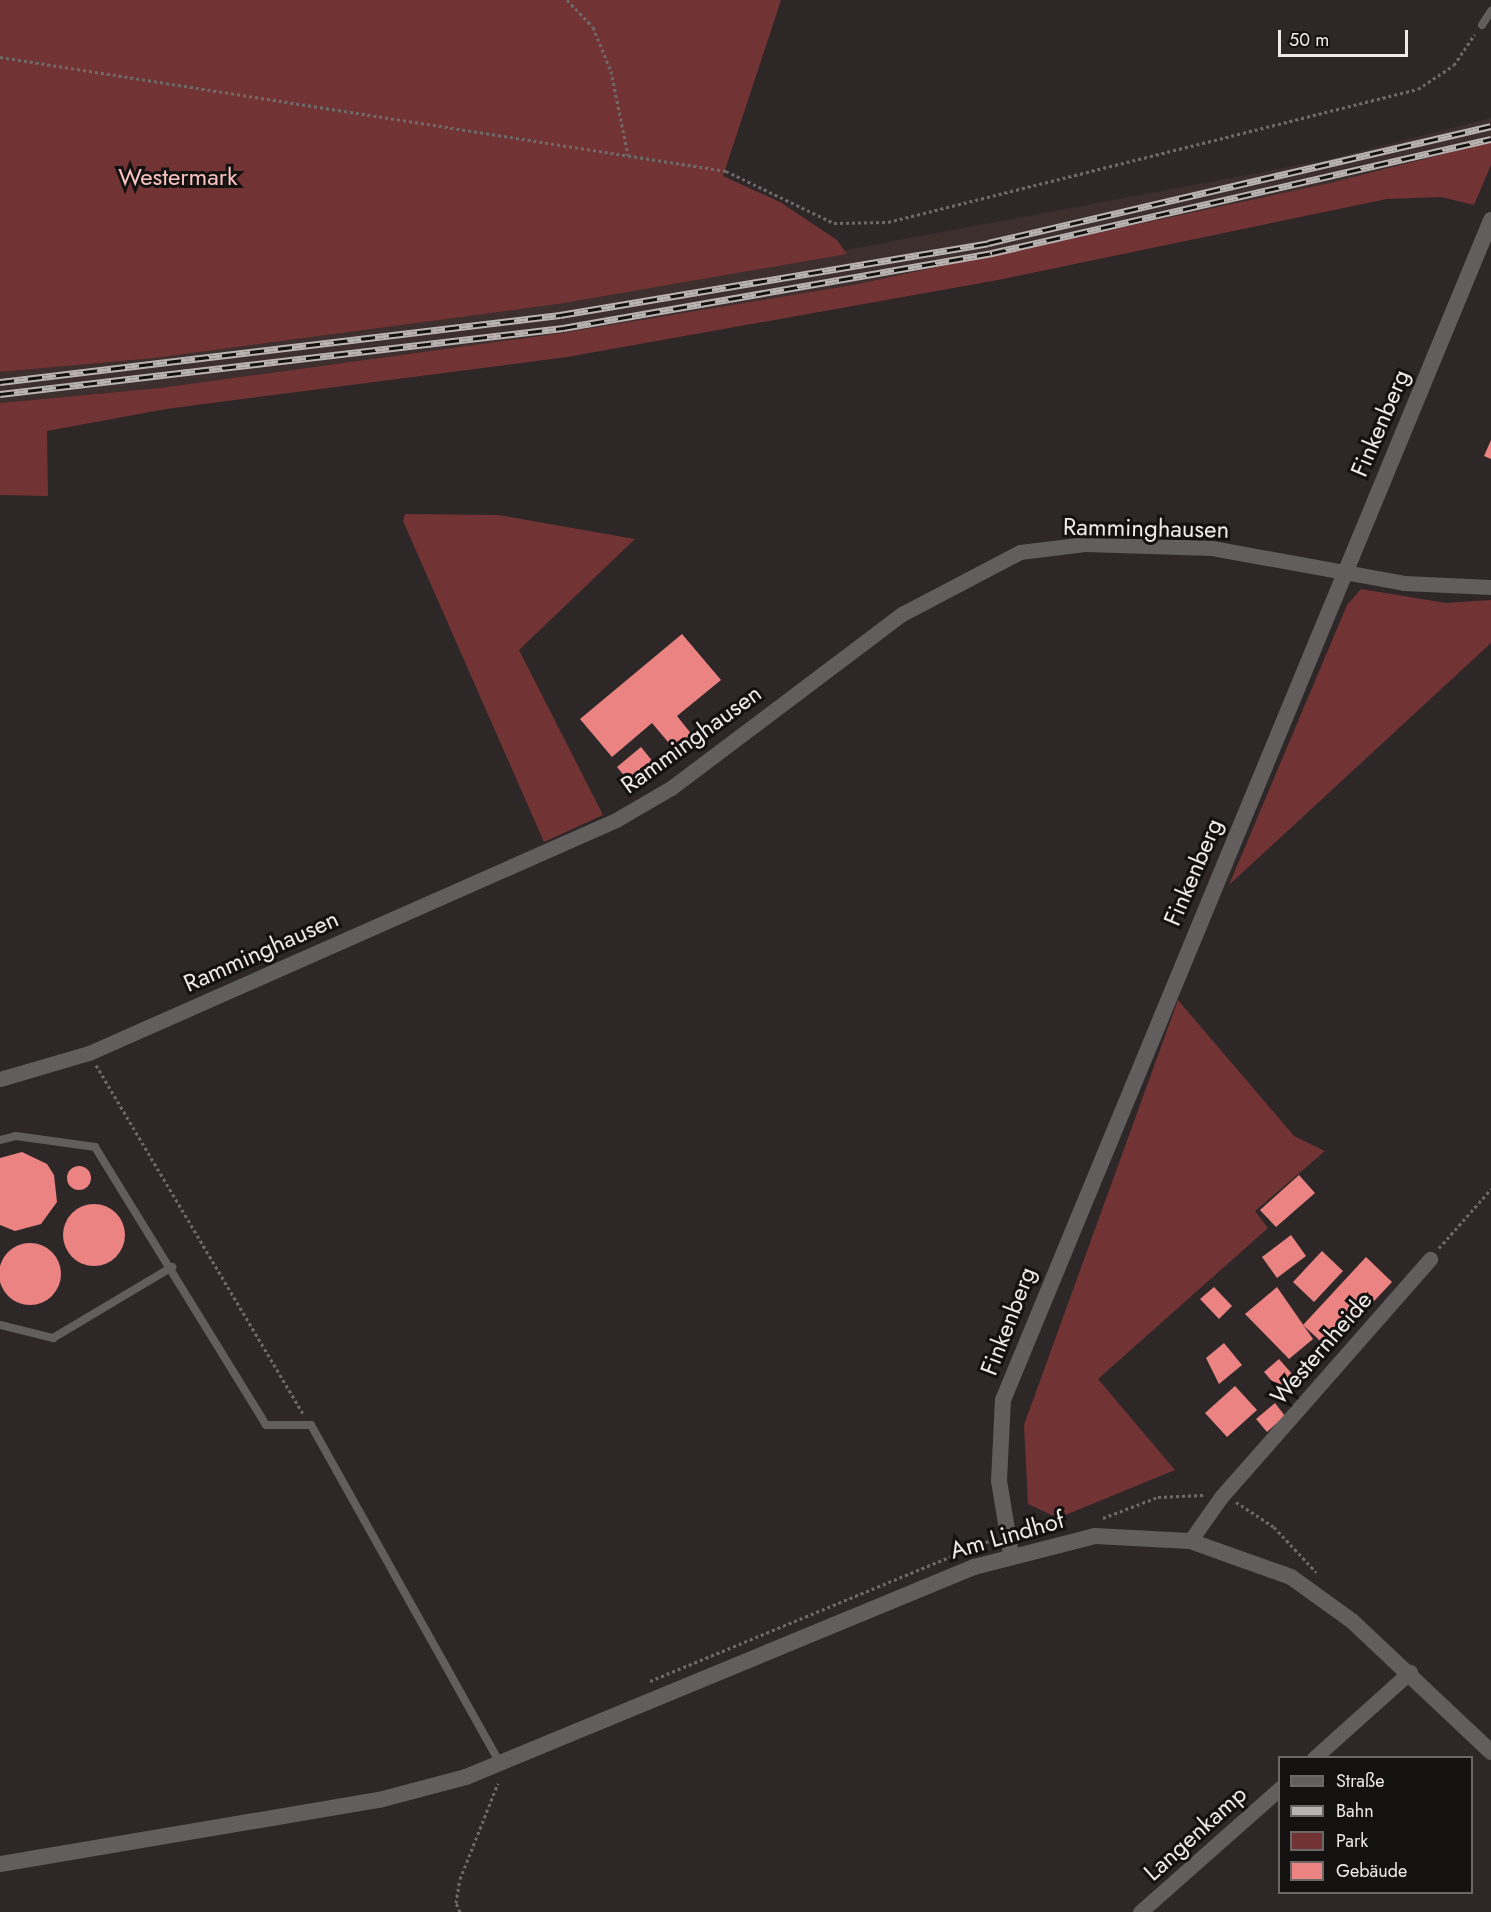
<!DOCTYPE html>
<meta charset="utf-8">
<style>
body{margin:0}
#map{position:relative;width:1491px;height:1912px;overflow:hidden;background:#2e2727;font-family:Jost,sans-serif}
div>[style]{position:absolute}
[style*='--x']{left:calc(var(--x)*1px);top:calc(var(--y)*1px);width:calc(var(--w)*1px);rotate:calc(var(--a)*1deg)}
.built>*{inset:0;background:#3d2f2e}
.green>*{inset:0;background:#723334}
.building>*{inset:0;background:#ec8383}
.round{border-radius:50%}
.path>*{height:3px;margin-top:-1.5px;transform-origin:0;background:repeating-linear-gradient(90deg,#6f6969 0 3px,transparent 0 6px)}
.service>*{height:8px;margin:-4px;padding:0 4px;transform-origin:4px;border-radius:4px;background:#625e5e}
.minor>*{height:15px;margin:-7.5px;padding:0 7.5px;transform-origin:7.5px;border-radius:7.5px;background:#625e5e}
.tertiary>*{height:16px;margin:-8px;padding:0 8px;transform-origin:8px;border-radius:8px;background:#625e5e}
.rail>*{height:7px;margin-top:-3.5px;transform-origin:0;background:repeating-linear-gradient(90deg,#141111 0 14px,#b9b3b2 0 28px);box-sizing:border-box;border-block:2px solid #b9b3b2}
span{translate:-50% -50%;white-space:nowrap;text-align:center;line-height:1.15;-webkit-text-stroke:6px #141111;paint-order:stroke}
.park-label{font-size:24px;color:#fac2c1}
.street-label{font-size:24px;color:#efeae9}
.legend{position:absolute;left:1278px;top:1756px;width:195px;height:138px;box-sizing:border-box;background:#141111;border:2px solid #6c6867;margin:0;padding:8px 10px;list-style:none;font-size:18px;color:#efeae9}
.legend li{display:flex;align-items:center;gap:12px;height:30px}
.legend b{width:30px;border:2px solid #6c6867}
.scale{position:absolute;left:1278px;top:30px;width:130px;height:27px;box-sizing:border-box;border:3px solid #efeae9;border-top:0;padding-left:8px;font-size:18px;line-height:21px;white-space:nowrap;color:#efeae9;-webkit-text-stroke:4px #141111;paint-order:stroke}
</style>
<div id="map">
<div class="built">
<i style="clip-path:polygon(1491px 118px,1491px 142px,1330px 183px,853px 285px,562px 333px,160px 388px,0 403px,0 372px,155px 358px,558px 304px,1326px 160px)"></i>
</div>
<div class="green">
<i style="clip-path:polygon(0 0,781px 0,723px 176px,780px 202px,837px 240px,847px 254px,558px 304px,155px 358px,0 372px)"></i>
<i style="clip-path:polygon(1491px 142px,1491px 165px,1474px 205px,1441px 197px,1387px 199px,998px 280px,567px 357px,166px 409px,47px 431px,48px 496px,0 495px,0 403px,160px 388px,562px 333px,853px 285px,1330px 183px)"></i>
<i style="clip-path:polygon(405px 514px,498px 515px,635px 539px,519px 650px,603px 815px,544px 842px,403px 521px)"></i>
<i style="clip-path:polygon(1361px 589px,1446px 603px,1491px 600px,1491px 643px,1229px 885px,1347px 605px)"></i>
<i style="clip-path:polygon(1178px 1000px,1294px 1136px,1325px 1151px,1255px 1211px,1268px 1228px,1098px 1379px,1175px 1470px,1058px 1518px,1028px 1504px,1024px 1425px)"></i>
</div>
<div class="building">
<i style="clip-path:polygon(1491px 440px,1491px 459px,1484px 456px)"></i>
<i style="clip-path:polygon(682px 634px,721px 680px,677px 716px,697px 741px,679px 755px,652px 723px,612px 757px,580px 719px)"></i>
<i style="clip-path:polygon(641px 747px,658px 768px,634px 788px,617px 767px)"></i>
<i style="clip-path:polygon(22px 1152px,47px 1164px,54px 1175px,57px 1202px,41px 1224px,15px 1231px,0 1225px,0 1158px)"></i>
<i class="round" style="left:67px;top:1166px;width:24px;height:24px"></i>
<i style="clip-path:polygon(1299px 1175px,1315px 1193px,1276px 1227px,1260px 1210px)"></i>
<i class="round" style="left:63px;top:1204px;width:62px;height:62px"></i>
<i style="clip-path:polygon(1291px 1235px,1306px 1256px,1277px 1278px,1262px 1257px)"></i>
<i class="round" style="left:-1px;top:1243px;width:62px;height:62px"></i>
<i style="clip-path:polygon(1322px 1251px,1343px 1271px,1314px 1302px,1293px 1282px)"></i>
<i style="clip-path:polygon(1366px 1257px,1392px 1282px,1329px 1349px,1303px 1325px)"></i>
<i style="clip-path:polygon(1214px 1287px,1232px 1306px,1219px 1319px,1200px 1299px)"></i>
<i style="clip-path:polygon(1277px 1287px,1313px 1339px,1289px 1359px,1245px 1314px)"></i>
<i style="clip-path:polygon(1224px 1343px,1242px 1365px,1219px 1384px,1206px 1358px)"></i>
<i style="clip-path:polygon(1279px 1359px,1300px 1383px,1285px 1396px,1264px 1372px)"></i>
<i style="clip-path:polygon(1235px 1386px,1257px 1410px,1227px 1437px,1205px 1413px)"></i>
<i style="clip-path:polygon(1275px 1403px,1285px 1416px,1267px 1432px,1256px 1419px)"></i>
</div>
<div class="path">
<i style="--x:567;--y:0;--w:37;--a:46"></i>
<i style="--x:593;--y:27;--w:48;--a:67.8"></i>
<i style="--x:611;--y:71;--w:86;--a:78.6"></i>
<i style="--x:0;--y:57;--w:735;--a:8.92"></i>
<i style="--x:726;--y:171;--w:120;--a:25.7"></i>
<i style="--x:834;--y:223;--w:54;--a:-1.1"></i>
<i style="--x:888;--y:222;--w:546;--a:-14.09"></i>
<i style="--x:1418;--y:89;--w:43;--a:-33.7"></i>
<i style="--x:1454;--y:65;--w:37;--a:-56"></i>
<i style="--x:96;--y:1065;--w:405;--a:59.3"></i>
<i style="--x:1439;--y:1248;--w:79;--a:-48.6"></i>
<i style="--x:1236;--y:1502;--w:45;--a:33.3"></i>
<i style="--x:1274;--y:1527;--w:62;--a:47"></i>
<i style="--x:1103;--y:1518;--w:59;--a:-20.9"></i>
<i style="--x:1158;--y:1497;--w:45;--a:-2.5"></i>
<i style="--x:1022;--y:1528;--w:17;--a:-21"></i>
<i style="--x:1038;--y:1522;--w:23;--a:10"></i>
<i style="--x:969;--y:1549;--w:27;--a:-22"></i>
<i style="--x:650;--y:1681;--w:327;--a:-22.5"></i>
<i style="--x:460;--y:1912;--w:10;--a:-114"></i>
<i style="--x:456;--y:1903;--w:24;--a:-81"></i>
<i style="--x:460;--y:1879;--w:103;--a:-68.4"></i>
</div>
<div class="service">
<i style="--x:1482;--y:25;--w:17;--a:-57"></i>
<i style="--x:0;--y:1140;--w:16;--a:-14"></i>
<i style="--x:16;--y:1136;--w:80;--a:7.9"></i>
<i style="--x:95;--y:1147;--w:326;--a:58.4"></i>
<i style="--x:266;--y:1425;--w:45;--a:0"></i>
<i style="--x:311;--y:1425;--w:387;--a:60.8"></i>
<i style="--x:0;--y:1325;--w:55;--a:13.8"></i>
<i style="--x:53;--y:1338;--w:139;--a:-30.8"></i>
</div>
<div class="minor">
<i style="--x:0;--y:1079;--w:93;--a:-16.3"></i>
<i style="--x:89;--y:1053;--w:576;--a:-23.85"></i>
<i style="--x:616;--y:820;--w:64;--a:-30.2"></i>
<i style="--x:671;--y:788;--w:289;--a:-37"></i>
<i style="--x:902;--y:614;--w:133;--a:-27.7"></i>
<i style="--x:1020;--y:552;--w:65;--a:-7"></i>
<i style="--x:1085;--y:544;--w:127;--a:1.8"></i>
<i style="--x:1212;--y:548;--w:195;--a:10.3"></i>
<i style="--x:1404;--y:583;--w:87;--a:2.6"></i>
<i style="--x:1190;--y:1541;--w:54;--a:-54.8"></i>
<i style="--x:1221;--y:1497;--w:317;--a:-48.7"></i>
<i style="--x:1314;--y:1758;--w:129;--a:-41.9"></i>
<i style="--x:1140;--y:1912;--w:187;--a:-41.5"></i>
</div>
<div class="tertiary">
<i style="--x:1011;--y:1554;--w:74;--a:-99.3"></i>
<i style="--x:999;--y:1481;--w:81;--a:-87.2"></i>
<i style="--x:1003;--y:1400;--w:1277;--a:-67.53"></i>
<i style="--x:0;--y:1864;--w:384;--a:-9.6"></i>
<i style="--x:379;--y:1800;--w:90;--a:-14.8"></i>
<i style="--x:466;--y:1777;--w:550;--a:-22.46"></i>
<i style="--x:974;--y:1567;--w:125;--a:-14.4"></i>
<i style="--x:1095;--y:1536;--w:95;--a:3"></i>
<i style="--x:1190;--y:1541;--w:107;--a:19.6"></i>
<i style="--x:1291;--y:1577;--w:75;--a:35.8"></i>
<i style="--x:1352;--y:1621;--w:191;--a:43.3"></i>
</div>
<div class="rail">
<i style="--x:0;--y:382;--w:564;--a:-6.82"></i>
<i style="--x:560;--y:315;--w:434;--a:-9.5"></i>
<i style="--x:988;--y:243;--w:516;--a:-13.09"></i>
<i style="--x:0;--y:394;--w:567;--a:-6.69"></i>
<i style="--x:563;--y:328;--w:436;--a:-9.9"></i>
<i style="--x:992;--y:253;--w:512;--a:-12.87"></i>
</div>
<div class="park-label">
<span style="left:178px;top:177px">Westermark</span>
</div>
<div class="street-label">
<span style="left:1380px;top:423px;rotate:-67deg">Finkenberg</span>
<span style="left:1146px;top:528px;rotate:1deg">Ramminghausen</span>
<span style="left:691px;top:739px;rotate:-36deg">Ramminghausen</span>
<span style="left:1193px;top:872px;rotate:-67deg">Finkenberg</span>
<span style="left:261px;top:951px;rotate:-24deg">Ramminghausen</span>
<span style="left:1008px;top:1321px;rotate:-69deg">Finkenberg</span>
<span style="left:1321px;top:1348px;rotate:-49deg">Westernheide</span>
<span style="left:1007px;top:1535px;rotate:-16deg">Am Lindhof</span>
<span style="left:1195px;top:1833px;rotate:-42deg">Langenkamp</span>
</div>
<ul class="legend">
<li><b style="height:8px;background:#625e5e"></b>Straße</li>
<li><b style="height:8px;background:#b9b3b2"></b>Bahn</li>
<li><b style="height:16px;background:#723334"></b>Park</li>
<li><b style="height:16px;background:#ec8383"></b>Gebäude</li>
</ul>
<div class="scale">50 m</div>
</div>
